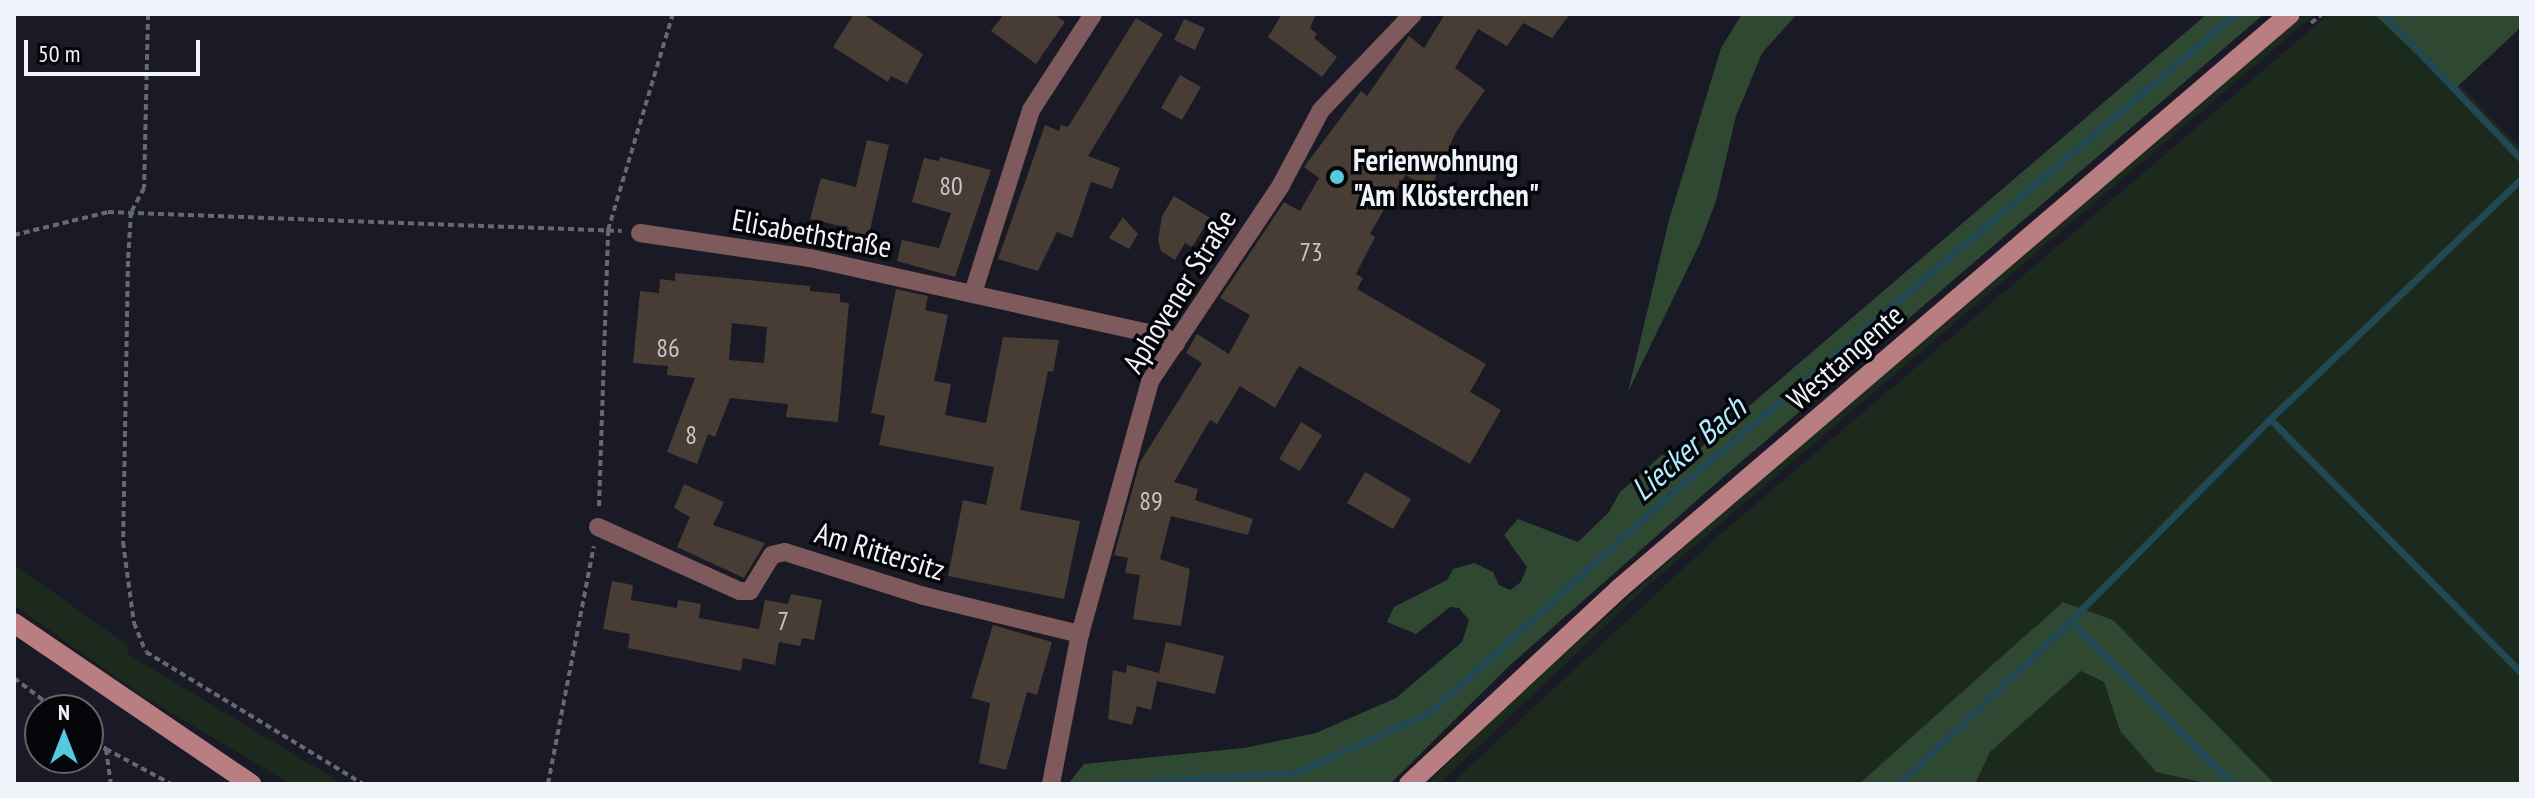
<!DOCTYPE html>
<meta charset="utf-8">
<style>
body{margin:0}
#map{position:relative;width:2535px;height:798px;overflow:hidden;background:#191a25;font-family:"PT Sans Narrow",sans-serif}
div>[style]{position:absolute}
[style*='--x']{left:calc(var(--x)*1px);top:calc(var(--y)*1px);width:calc(var(--w)*1px);rotate:calc(var(--a)*1deg)}
.green>*{inset:0;background:#1c2a1d}
.forest>*{inset:0;background:#2f4832}
.stream>*{height:7px;margin:-3.5px;padding:0 3.5px;transform-origin:3.5px;border-radius:3.5px;background:#214853}
.building>*{inset:0;background:#473d34}
.path>*{height:4px;margin-top:-2px;transform-origin:0;background:repeating-linear-gradient(90deg,#676972 0 6px,transparent 0 10px)}
.street>*{height:18px;margin:-9px;padding:0 9px;transform-origin:9px;border-radius:9px;background:#7f5a5c}
.secondary>*{height:20px;margin:-10px;padding:0 10px;transform-origin:10px;border-radius:10px;background:#b97e81}
.dots>*{width:22px;height:22px;translate:-50% -50%;box-sizing:border-box;border:4px solid #05060a;border-radius:50%}
span{translate:-50% -50%;white-space:nowrap;text-align:center;line-height:1.15;-webkit-text-stroke:7px #05060a;paint-order:stroke}
.number-label{font-size:26px;color:#c6c6c8}
.number-label span{-webkit-text-stroke-width:0}
.poi-label{font-size:30px;color:#f1f3fa;font-weight:700}
.left{translate:0 -50%;text-align:left}
.street-label{font-size:30px;color:#f1f3fa}
.water-label{font-size:32px;color:#b3ecfe;font-style:italic}
.frame{position:absolute;inset:0;border:16px solid #f1f3fa;pointer-events:none}
.north{position:absolute;left:24px;top:694px;width:80px;height:80px;box-sizing:border-box;background:#05060a;border:2px solid #63656a;border-radius:50%;rotate:0deg;font-size:22px;font-weight:700;line-height:32px;text-align:center;color:#f1f3fa}
.north::after{content:'';display:block;margin:auto;width:28px;height:36px;background:#54cadc;clip-path:polygon(50% 0,100% 100%,50% 72%,0 100%)}
.scale{position:absolute;left:24px;top:40px;width:176px;height:36px;box-sizing:border-box;border:4px solid #f1f3fa;border-top:0;padding-left:10px;font-size:24px;line-height:28px;white-space:nowrap;color:#f1f3fa;-webkit-text-stroke:6px #05060a;paint-order:stroke}
</style>
<div id="map">
<div class="green">
<i style="clip-path:polygon(2305px 14px,2315px 14px,1643px 590px,1439px 784px,1427px 784px,1505px 707px,1738px 499px)"></i>
<i style="clip-path:polygon(2329px 14px,2374px 14px,2454px 89px,2460px 85px,2521px 149px,2521px 784px,2275px 784px,2113px 620px,2063px 602px,1859px 784px,1451px 784px,1714px 540px)"></i>
<i style="clip-path:polygon(14px 564px,127px 645px,129px 655px,343px 784px,291px 784px,146px 698px,14px 605px)"></i>
<i style="clip-path:polygon(2081px 671px,2104px 682px,2120px 731px,2156px 772px,2209px 784px,1975px 784px,1990px 752px)"></i>
</div>
<div class="forest">
<i style="clip-path:polygon(1742px 14px,1797px 14px,1762px 53px,1736px 116px,1716px 201px,1700px 243px,1628px 392px,1669px 220px,1721px 48px)"></i>
<i style="clip-path:polygon(2207px 14px,2264px 14px,1728px 473px,1509px 666px,1390px 784px,1068px 784px,1084px 764px,1244px 748px,1316px 733px,1396px 698px,1462px 642px,1469px 620px,1459px 608px,1450px 607px,1416px 634px,1387px 622px,1394px 607px,1447px 580px,1453px 569px,1474px 563px,1493px 572px,1499px 585px,1510px 590px,1521px 582px,1527px 567px,1504px 535px,1518px 519px,1578px 542px,1609px 512px,1620px 492px,1662px 455px,1686px 460px)"></i>
<i style="clip-path:polygon(2374px 14px,2521px 14px,2521px 27px,2454px 90px)"></i>
<i style="clip-path:polygon(2063px 602px,2113px 620px,2275px 784px,2209px 784px,2156px 772px,2120px 731px,2104px 682px,2081px 671px,1990px 752px,1975px 784px,1859px 784px)"></i>
</div>
<div class="stream">
<i style="--x:2383;--y:14;--w:200;--a:46.4"></i>
<i style="--x:2521;--y:179;--w:347;--a:136.3"></i>
<i style="--x:2270;--y:419;--w:357;--a:45.3"></i>
<i style="--x:1113;--y:784;--w:182;--a:-3.5"></i>
<i style="--x:1295;--y:773;--w:148;--a:-24.3"></i>
<i style="--x:1430;--y:712;--w:308;--a:-42.2"></i>
<i style="--x:1658;--y:505;--w:758;--a:-40.4"></i>
<i style="--x:1899;--y:784;--w:236;--a:-43.6"></i>
<i style="--x:2232;--y:784;--w:230;--a:-134.8"></i>
<i style="--x:2070;--y:621;--w:284;--a:-45.3"></i>
</div>
<div class="building">
<i style="clip-path:polygon(854px 14px,863px 14px,923px 54px,907px 84px,891px 76px,888px 82px,833px 47px)"></i>
<i style="clip-path:polygon(1004px 14px,1054px 14px,1065px 22px,1036px 64px,991px 31px)"></i>
<i style="clip-path:polygon(1282px 14px,1316px 14px,1310px 28px,1317px 34px,1314px 38px,1337px 57px,1322px 77px,1268px 37px)"></i>
<i style="clip-path:polygon(1445px 14px,1570px 14px,1552px 38px,1523px 23px,1507px 46px,1478px 29px,1455px 68px,1485px 90px,1456px 132px,1434px 181px,1420px 183px,1406px 175px,1395px 190px,1370px 234px,1375px 237px,1356px 274px,1363px 278px,1357px 289px,1486px 364px,1470px 392px,1501px 410px,1470px 464px,1299px 366px,1275px 408px,1240px 386px,1217px 424px,1210px 420px,1174px 482px,1198px 489px,1195px 500px,1253px 519px,1248px 535px,1171px 516px,1160px 559px,1190px 569px,1181px 626px,1133px 619px,1140px 575px,1125px 573px,1128px 558px,1114px 555px,1140px 462px,1202px 363px,1186px 353px,1197px 334px,1229px 354px,1250px 315px,1220px 298px,1284px 202px,1300px 211px,1319px 178px,1304px 167px,1361px 91px,1367px 96px,1409px 36px,1424px 48px)"></i>
<i style="clip-path:polygon(1136px 18px,1163px 34px,1088px 156px,1120px 168px,1112px 189px,1091px 182px,1072px 238px,1057px 232px,1038px 271px,998px 259px,1045px 125px,1059px 131px,1061px 125px,1068px 127px)"></i>
<i style="clip-path:polygon(1184px 19px,1205px 28px,1195px 50px,1174px 40px)"></i>
<i style="clip-path:polygon(1180px 75px,1201px 87px,1182px 120px,1161px 108px)"></i>
<i style="clip-path:polygon(867px 140px,889px 145px,865px 252px,844px 247px,849px 228px,810px 219px,821px 178px,856px 187px)"></i>
<i style="clip-path:polygon(940px 157px,991px 170px,955px 277px,897px 261px,902px 240px,939px 248px,951px 213px,912px 202px,924px 158px,939px 161px)"></i>
<i style="clip-path:polygon(1174px 196px,1210px 218px,1192px 247px,1185px 243px,1175px 260px,1161px 251px,1158px 240px,1162px 216px)"></i>
<i style="clip-path:polygon(1123px 217px,1138px 234px,1129px 249px,1109px 238px)"></i>
<i style="clip-path:polygon(evenodd,675px 273px,810px 286px,810px 291px,840px 294px,840px 302px,849px 303px,838px 422px,786px 417px,788px 404px,730px 398px,715px 437px,708px 434px,697px 464px,667px 452px,695px 378px,667px 375px,668px 366px,633px 363px,640px 291px,659px 293px,660px 279px,675px 281px,675px 273px,732px 323px,767px 327px,764px 363px,729px 360px,732px 323px)"></i>
<i style="clip-path:polygon(896px 289px,928px 296px,925px 310px,948px 315px,934px 381px,951px 384px,945px 415px,986px 423px,1003px 337px,1059px 340px,1053px 372px,1048px 371px,1020px 510px,1080px 521px,1064px 599px,948px 576px,963px 500px,986px 505px,994px 467px,879px 445px,885px 416px,871px 413px)"></i>
<i style="clip-path:polygon(1301px 422px,1322px 435px,1300px 471px,1279px 459px)"></i>
<i style="clip-path:polygon(1365px 472px,1411px 499px,1393px 529px,1347px 503px)"></i>
<i style="clip-path:polygon(684px 484px,724px 502px,713px 525px,765px 543px,744px 578px,677px 547px,690px 517px,674px 508px)"></i>
<i style="clip-path:polygon(612px 581px,633px 585px,631px 600px,677px 608px,678px 600px,701px 604px,699px 618px,759px 629px,765px 600px,788px 604px,791px 594px,822px 600px,814px 640px,802px 638px,800px 646px,779px 642px,775px 665px,743px 658px,741px 671px,628px 648px,630px 634px,603px 629px)"></i>
<i style="clip-path:polygon(993px 625px,1052px 642px,1037px 695px,1027px 692px,1006px 770px,979px 763px,990px 703px,971px 698px)"></i>
<i style="clip-path:polygon(1166px 642px,1224px 656px,1215px 694px,1157px 681px,1151px 710px,1137px 706px,1132px 725px,1108px 719px,1113px 670px,1126px 673px,1127px 665px,1159px 673px)"></i>
</div>
<div class="path">
<i style="--x:148;--y:14;--w:174;--a:91.3"></i>
<i style="--x:144;--y:188;--w:27;--a:118"></i>
<i style="--x:131;--y:212;--w:49;--a:93.5"></i>
<i style="--x:128;--y:261;--w:281;--a:91"></i>
<i style="--x:123;--y:542;--w:82;--a:82.3"></i>
<i style="--x:134;--y:623;--w:31;--a:68"></i>
<i style="--x:146;--y:652;--w:254;--a:31.3"></i>
<i style="--x:2311;--y:23;--w:14;--a:-39"></i>
<i style="--x:14;--y:235;--w:97;--a:-13.7"></i>
<i style="--x:108;--y:212;--w:514;--a:2.12"></i>
<i style="--x:599;--y:506;--w:276;--a:-88.1"></i>
<i style="--x:608;--y:230;--w:226;--a:-73.3"></i>
<i style="--x:14;--y:678;--w:53;--a:37.3"></i>
<i style="--x:88;--y:735;--w:23;--a:38"></i>
<i style="--x:106;--y:749;--w:35;--a:82"></i>
<i style="--x:106;--y:749;--w:74;--a:28.3"></i>
<i style="--x:548;--y:784;--w:242;--a:-79.1"></i>
</div>
<div class="street">
<i style="--x:640;--y:233;--w:172;--a:8.4"></i>
<i style="--x:810;--y:258;--w:362;--a:12.5"></i>
<i style="--x:1163;--y:336;--w:15;--a:32"></i>
<i style="--x:973;--y:293;--w:192;--a:-72.4"></i>
<i style="--x:1031;--y:110;--w:114;--a:-57.1"></i>
<i style="--x:598;--y:527;--w:156;--a:24.3"></i>
<i style="--x:740;--y:591;--w:10;--a:0"></i>
<i style="--x:750;--y:591;--w:42;--a:-58.6"></i>
<i style="--x:772;--y:555;--w:13;--a:-13"></i>
<i style="--x:785;--y:552;--w:146;--a:17.6"></i>
<i style="--x:924;--y:596;--w:161;--a:13.7"></i>
<i style="--x:1051;--y:784;--w:153;--a:-79.1"></i>
<i style="--x:1080;--y:634;--w:263;--a:-74.5"></i>
<i style="--x:1150;--y:381;--w:236;--a:-56.2"></i>
<i style="--x:1281;--y:185;--w:85;--a:-61.9"></i>
<i style="--x:1321;--y:110;--w:133;--a:-46.2"></i>
</div>
<div class="secondary">
<i style="--x:14;--y:623;--w:287;--a:34.2"></i>
<i style="--x:1409;--y:784;--w:288;--a:-42.9"></i>
<i style="--x:1620;--y:588;--w:882;--a:-40.59"></i>
</div>
<div class="dots">
<i style="left:1337px;top:177px;background:#54cadc"></i>
</div>
<div class="number-label">
<span style="left:951px;top:186px">80</span>
<span style="left:1311px;top:252px">73</span>
<span style="left:668px;top:348px">86</span>
<span style="left:691px;top:435px">8</span>
<span style="left:1151px;top:501px">89</span>
<span style="left:783px;top:621px">7</span>
</div>
<div class="poi-label">
<span class="left" style="left:1353px;top:177px">Ferienwohnung<br>"Am Klösterchen"</span>
</div>
<div class="street-label">
<span style="left:812px;top:233px;rotate:10deg">Elisabethstraße</span>
<span style="left:1179px;top:291px;rotate:-58deg">Aphovener Straße</span>
<span style="left:1845px;top:357px;rotate:-41deg">Westtangente</span>
<span style="left:880px;top:551px;rotate:17deg">Am Rittersitz</span>
</div>
<div class="water-label">
<span style="left:1688px;top:448px;rotate:-41deg">Liecker Bach</span>
</div>
<div class="frame"></div>
<div class="north">N</div>
<div class="scale">50 m</div>
</div>
